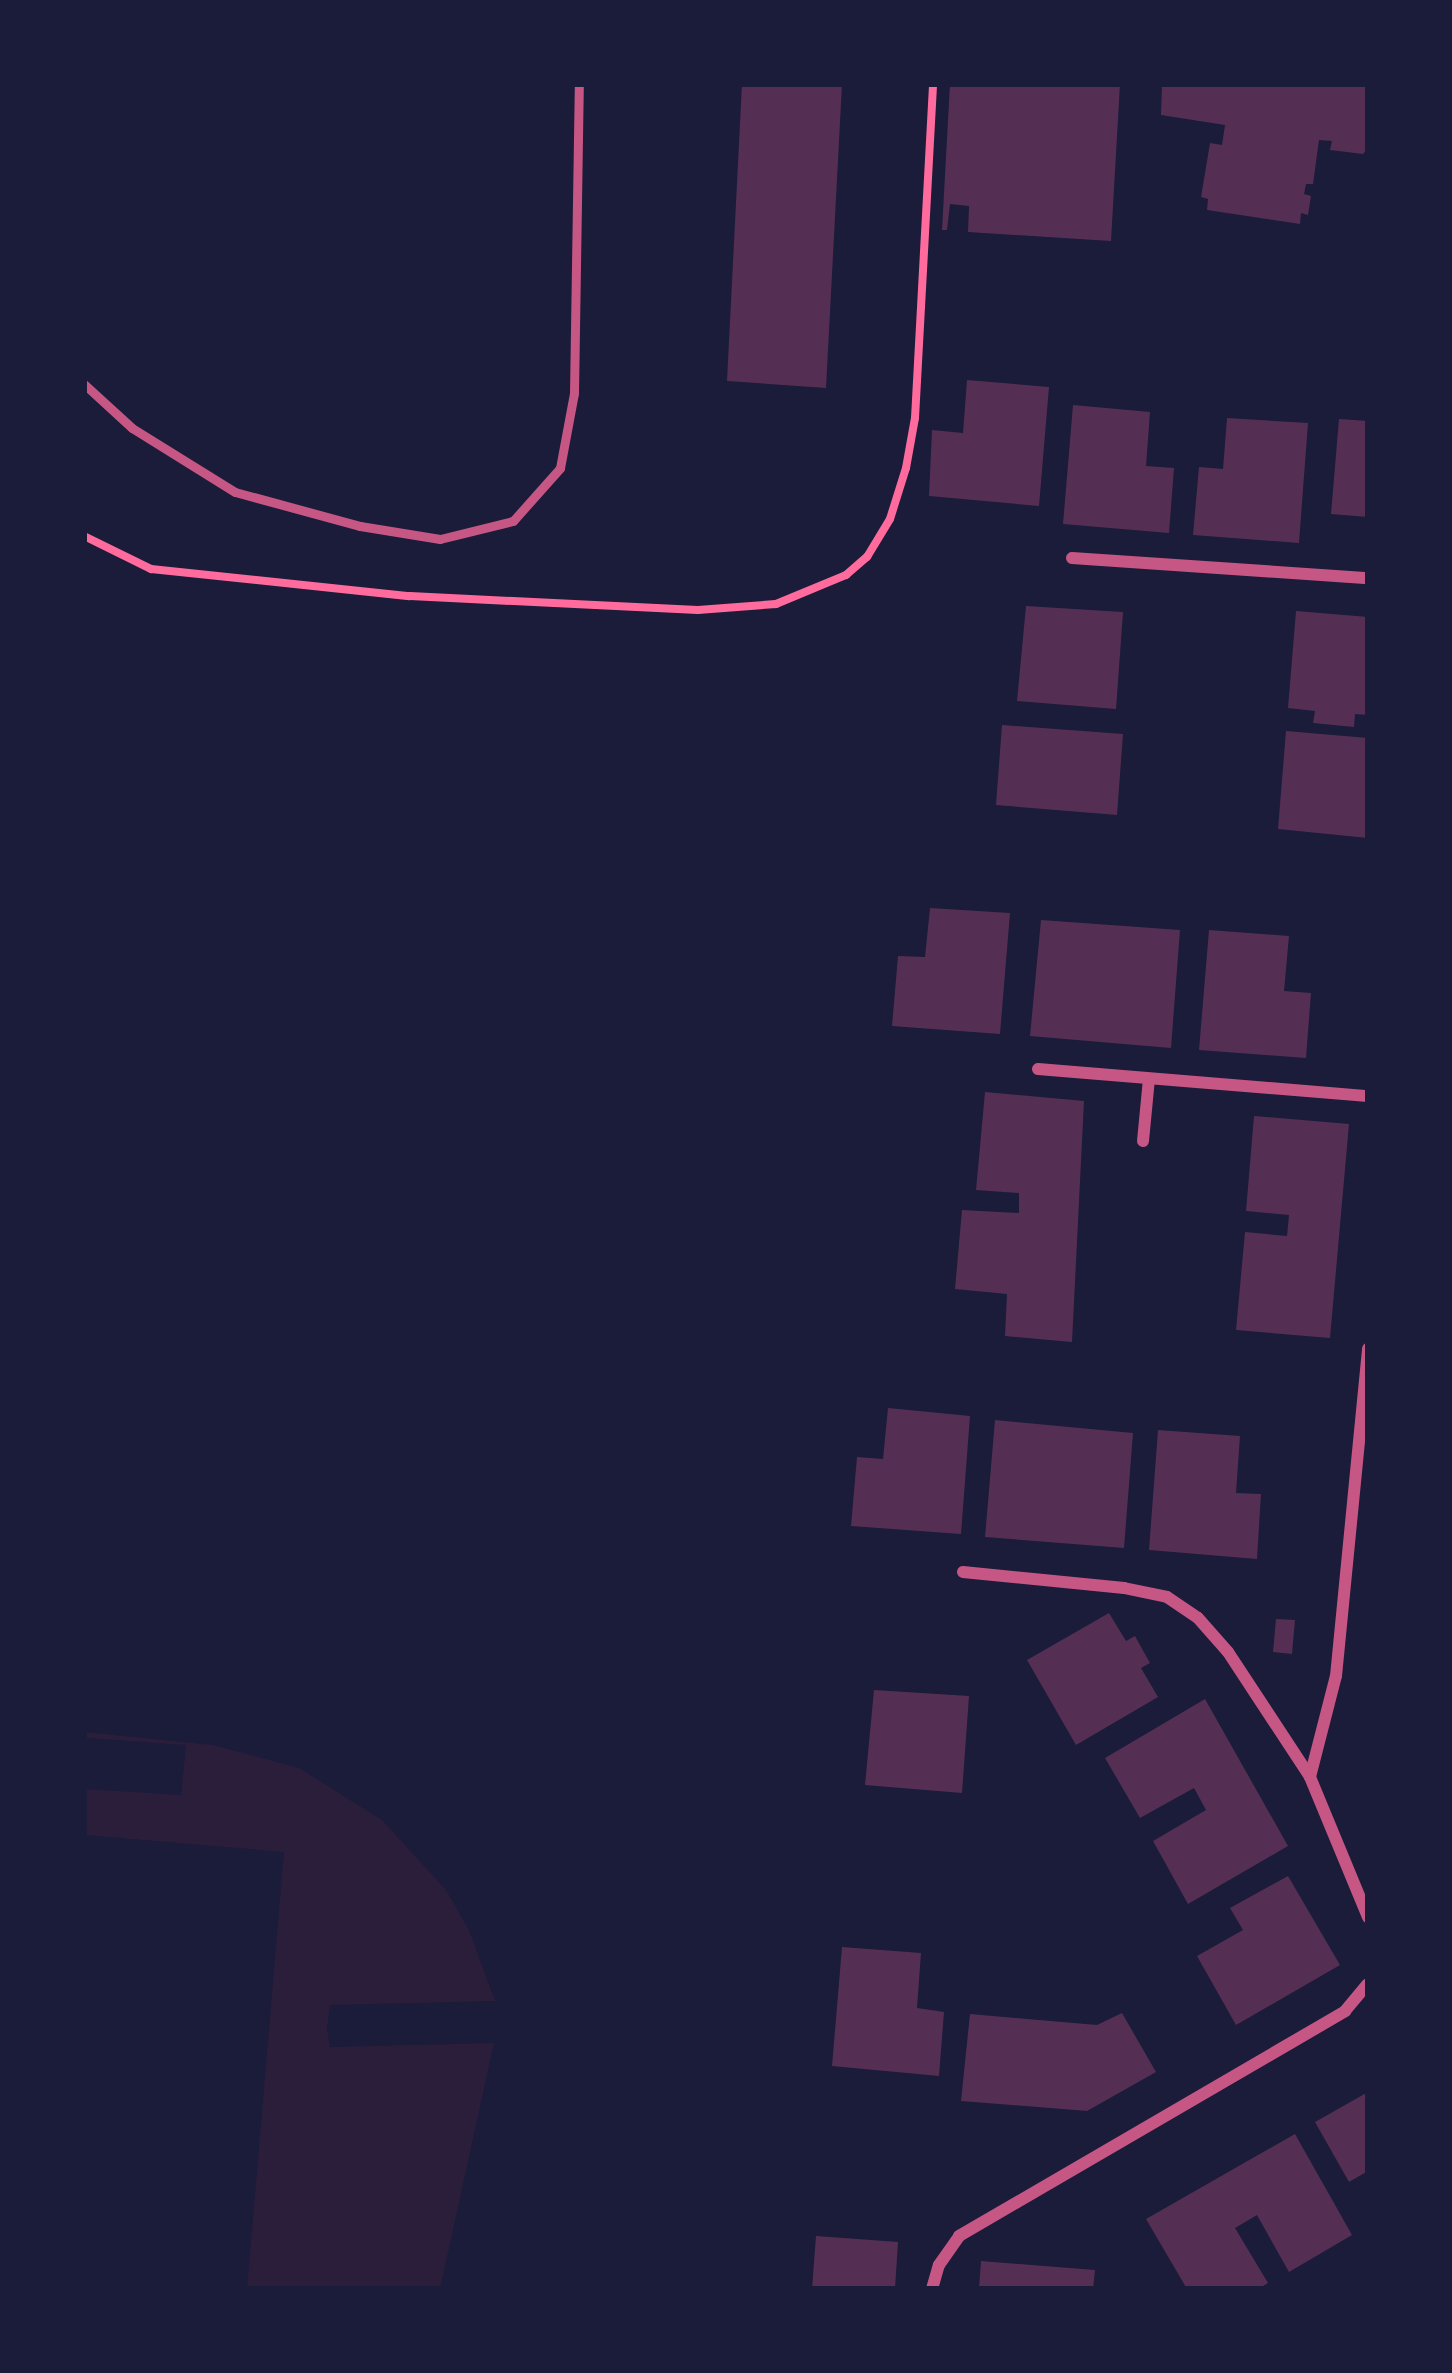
<!DOCTYPE html>
<style>
body{margin:0}
#map{position:relative;width:1452px;height:2373px;overflow:hidden;background:#1b1b3a;font-family:"Archivo Narrow",sans-serif}
div>[style]{position:absolute}
[style*='--x']{left:calc(var(--x)*1px);top:calc(var(--y)*1px);width:calc(var(--w)*1px);rotate:calc(var(--a)*1deg)}
.green>*{inset:0;background:#2a1e3b}
.building>*{inset:0;background:#542f53}
.path>*{height:8px;margin:-4px;padding:0 4px;transform-origin:4px;border-radius:4px;background:#ff6b9d}
.service>*{height:9px;margin:-4.5px;padding:0 4.5px;transform-origin:4.5px;border-radius:4.5px;background:#c65784}
.minor>*{height:12px;margin:-6px;padding:0 6px;transform-origin:6px;border-radius:6px;background:#c65784}
span{translate:-50% -50%;white-space:nowrap;text-align:center;line-height:1.15;-webkit-text-stroke:9px #1b1b3a;paint-order:stroke}
.frame{position:absolute;inset:0;border:87px solid #1b1b3a;pointer-events:none}
</style>
<div id="map">
<div class="green">
<i style="clip-path:polygon(84px 1732px,213px 1745px,299px 1768px,382px 1820px,446px 1890px,469px 1930px,495px 2001px,330px 2005px,327px 2028px,330px 2047px,494px 2043px,440px 2289px,247px 2289px,284px 1852px,84px 1835px,84px 1789px,181px 1795px,186px 1745px,87px 1738px,84px 1770px)"></i>
</div>
<div class="building">
<i style="clip-path:polygon(742px 84px,842px 84px,826px 388px,727px 381px)"></i>
<i style="clip-path:polygon(950px 84px,1120px 84px,1111px 241px,968px 232px,969px 206px,950px 204px,947px 230px,942px 230px)"></i>
<i style="clip-path:polygon(1162px 84px,1368px 84px,1368px 148px,1363px 154px,1330px 150px,1332px 141px,1319px 140px,1313px 184px,1306px 184px,1304px 194px,1311px 196px,1308px 215px,1301px 213px,1300px 224px,1207px 210px,1208px 199px,1201px 197px,1210px 143px,1222px 145px,1225px 125px,1161px 115px)"></i>
<i style="clip-path:polygon(967px 380px,1049px 387px,1039px 506px,929px 496px,932px 430px,963px 433px)"></i>
<i style="clip-path:polygon(1073px 405px,1150px 412px,1146px 466px,1174px 468px,1169px 533px,1063px 524px)"></i>
<i style="clip-path:polygon(1227px 418px,1308px 423px,1299px 543px,1193px 535px,1199px 467px,1223px 469px)"></i>
<i style="clip-path:polygon(1339px 419px,1368px 421px,1368px 517px,1331px 514px)"></i>
<i style="clip-path:polygon(1026px 606px,1123px 612px,1116px 709px,1017px 701px)"></i>
<i style="clip-path:polygon(1296px 611px,1368px 617px,1368px 715px,1355px 714px,1354px 727px,1313px 723px,1315px 711px,1288px 708px)"></i>
<i style="clip-path:polygon(1002px 725px,1123px 734px,1117px 815px,996px 805px)"></i>
<i style="clip-path:polygon(1286px 731px,1368px 738px,1368px 838px,1278px 829px)"></i>
<i style="clip-path:polygon(930px 908px,1010px 913px,1000px 1034px,892px 1026px,898px 956px,925px 957px)"></i>
<i style="clip-path:polygon(1041px 920px,1180px 930px,1171px 1048px,1030px 1036px)"></i>
<i style="clip-path:polygon(1209px 930px,1289px 936px,1284px 991px,1311px 993px,1306px 1058px,1199px 1050px)"></i>
<i style="clip-path:polygon(985px 1092px,1084px 1101px,1072px 1342px,1005px 1336px,1007px 1294px,955px 1289px,962px 1210px,1019px 1213px,1019px 1193px,976px 1190px)"></i>
<i style="clip-path:polygon(1254px 1116px,1349px 1124px,1330px 1338px,1236px 1330px,1245px 1232px,1287px 1236px,1289px 1215px,1246px 1211px)"></i>
<i style="clip-path:polygon(888px 1408px,970px 1416px,961px 1534px,851px 1526px,857px 1457px,883px 1459px)"></i>
<i style="clip-path:polygon(995px 1420px,1133px 1433px,1124px 1548px,985px 1537px)"></i>
<i style="clip-path:polygon(1158px 1430px,1240px 1436px,1236px 1493px,1261px 1494px,1257px 1559px,1149px 1550px)"></i>
<i style="clip-path:polygon(1109px 1613px,1126px 1641px,1135px 1636px,1150px 1663px,1141px 1668px,1158px 1697px,1076px 1745px,1027px 1660px)"></i>
<i style="clip-path:polygon(1276px 1619px,1295px 1620px,1292px 1654px,1273px 1652px)"></i>
<i style="clip-path:polygon(874px 1690px,969px 1696px,962px 1793px,865px 1785px)"></i>
<i style="clip-path:polygon(1205px 1699px,1288px 1846px,1188px 1904px,1153px 1841px,1206px 1810px,1194px 1788px,1140px 1818px,1105px 1758px)"></i>
<i style="clip-path:polygon(1288px 1876px,1340px 1965px,1236px 2025px,1197px 1956px,1243px 1930px,1230px 1908px)"></i>
<i style="clip-path:polygon(842px 1947px,921px 1953px,917px 2008px,944px 2012px,939px 2076px,832px 2066px)"></i>
<i style="clip-path:polygon(1122px 2013px,1156px 2072px,1087px 2111px,961px 2101px,970px 2014px,1097px 2025px)"></i>
<i style="clip-path:polygon(1368px 2092px,1368px 2171px,1349px 2182px,1315px 2122px)"></i>
<i style="clip-path:polygon(1295px 2134px,1352px 2235px,1289px 2272px,1257px 2215px,1235px 2228px,1268px 2283px,1258px 2289px,1187px 2289px,1146px 2219px)"></i>
<i style="clip-path:polygon(816px 2236px,898px 2242px,895px 2289px,812px 2289px)"></i>
<i style="clip-path:polygon(981px 2261px,1095px 2270px,1093px 2289px,979px 2289px)"></i>
</div>
<div class="path">
<i style="--x:84;--y:536;--w:75;--a:26.2"></i>
<i style="--x:151;--y:569;--w:260;--a:6"></i>
<i style="--x:410;--y:596;--w:288;--a:2.8"></i>
<i style="--x:698;--y:610;--w:78;--a:-4.4"></i>
<i style="--x:776;--y:604;--w:76;--a:-22.5"></i>
<i style="--x:846;--y:575;--w:28;--a:-41"></i>
<i style="--x:867;--y:557;--w:44;--a:-58.8"></i>
<i style="--x:890;--y:519;--w:53;--a:-72.6"></i>
<i style="--x:906;--y:468;--w:51;--a:-79.8"></i>
<i style="--x:915;--y:418;--w:334;--a:-86.9"></i>
</div>
<div class="service">
<i style="--x:84;--y:384;--w:65;--a:42.5"></i>
<i style="--x:132;--y:428;--w:121;--a:31.9"></i>
<i style="--x:235;--y:492;--w:130;--a:15.2"></i>
<i style="--x:360;--y:526;--w:81;--a:9.2"></i>
<i style="--x:440;--y:539;--w:75;--a:-13.9"></i>
<i style="--x:513;--y:521;--w:71;--a:-48.4"></i>
<i style="--x:560;--y:468;--w:76;--a:-79.4"></i>
<i style="--x:574;--y:393;--w:309;--a:-89.1"></i>
</div>
<div class="minor">
<i style="--x:1072;--y:558;--w:297;--a:3.9"></i>
<i style="--x:1038;--y:1069;--w:331;--a:4.7"></i>
<i style="--x:1143;--y:1141;--w:62;--a:-84.5"></i>
<i style="--x:963;--y:1572;--w:162;--a:5.7"></i>
<i style="--x:1124;--y:1588;--w:44;--a:11.8"></i>
<i style="--x:1167;--y:1597;--w:37;--a:34"></i>
<i style="--x:1198;--y:1618;--w:45;--a:48.6"></i>
<i style="--x:1228;--y:1652;--w:149;--a:56.7"></i>
<i style="--x:1310;--y:1777;--w:152;--a:67.5"></i>
<i style="--x:1310;--y:1777;--w:104;--a:-75.6"></i>
<i style="--x:1336;--y:1676;--w:329;--a:-84.4"></i>
<i style="--x:932;--y:2289;--w:25;--a:-74"></i>
<i style="--x:939;--y:2265;--w:35;--a:-55"></i>
<i style="--x:959;--y:2236;--w:447;--a:-30.2"></i>
<i style="--x:1345;--y:2011;--w:35;--a:-50"></i>
</div>
<div class="frame"></div>
</div>
